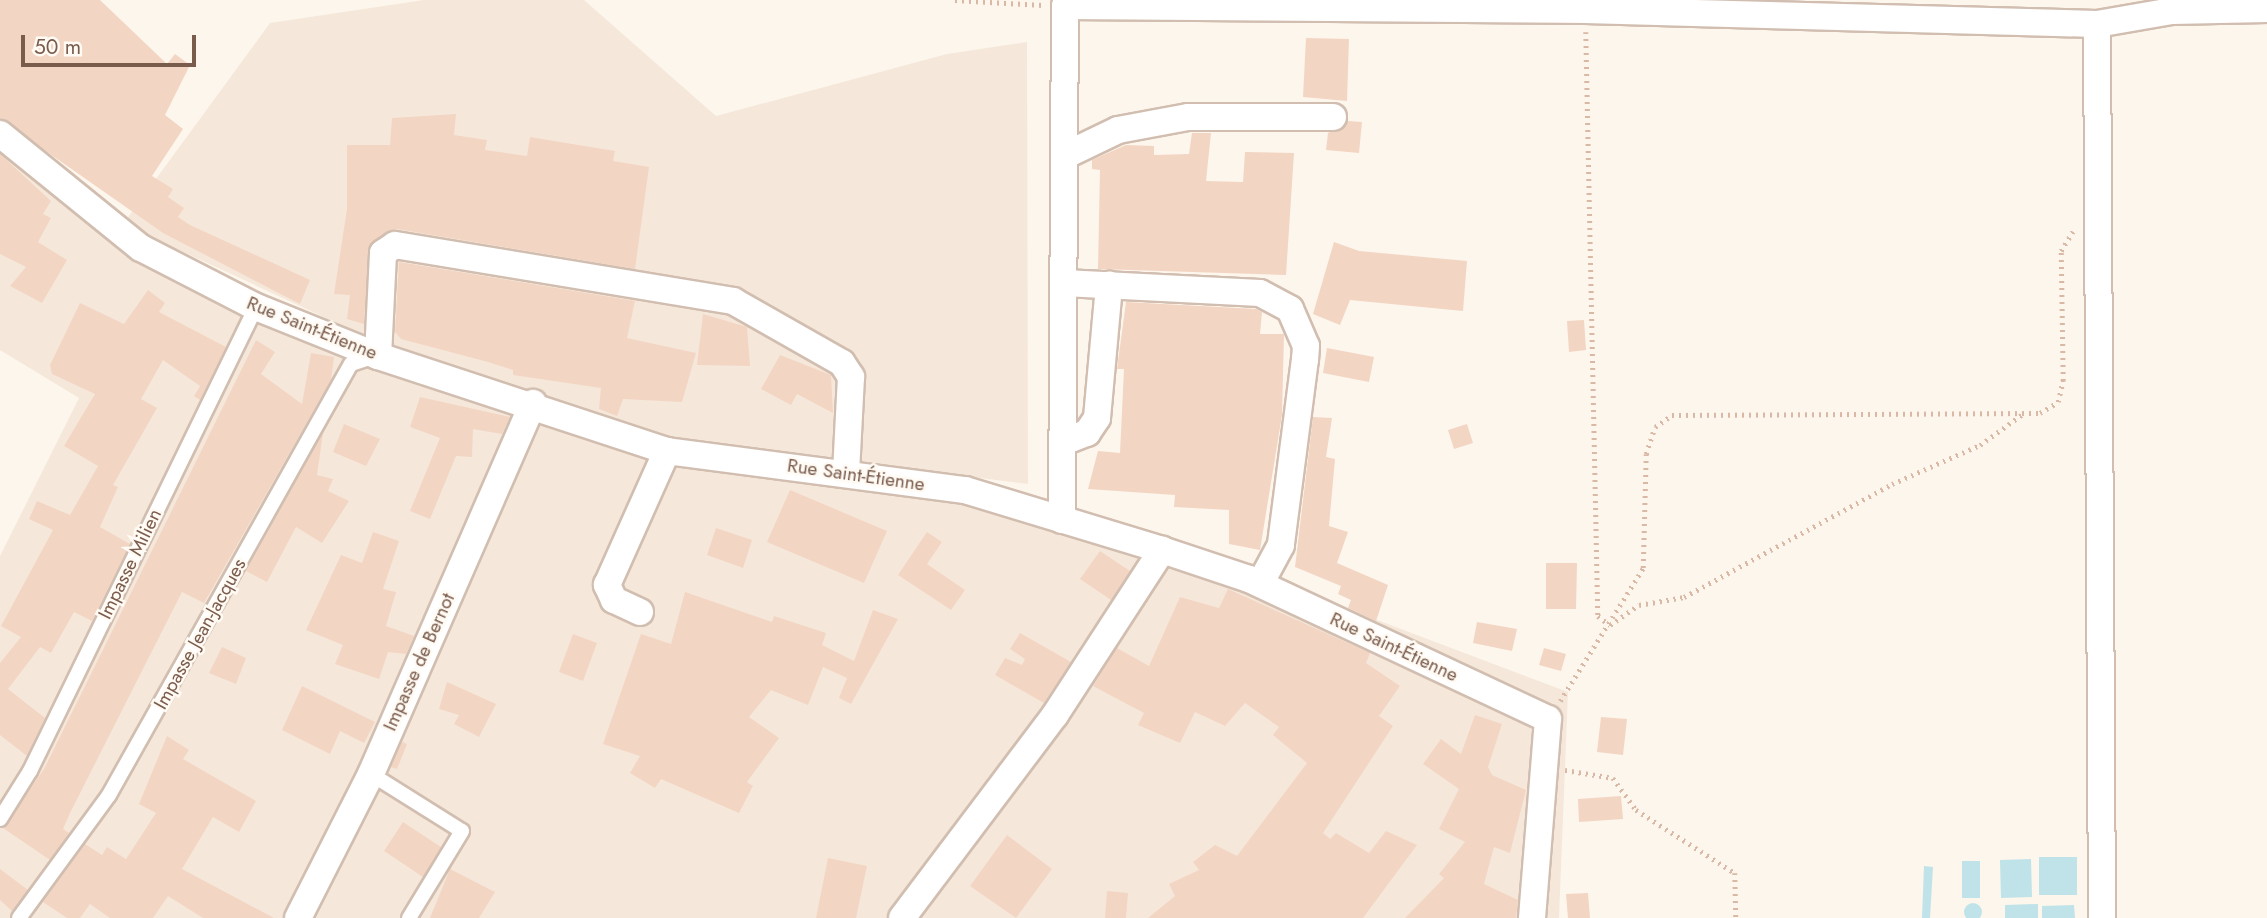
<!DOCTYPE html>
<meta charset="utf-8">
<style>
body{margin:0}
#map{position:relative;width:2267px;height:918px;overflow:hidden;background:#fdf6ec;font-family:Jost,sans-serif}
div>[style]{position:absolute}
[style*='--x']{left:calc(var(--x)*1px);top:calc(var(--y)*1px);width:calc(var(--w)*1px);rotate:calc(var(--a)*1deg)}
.residential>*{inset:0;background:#f5e8da}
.water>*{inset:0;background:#bfe3e8}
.round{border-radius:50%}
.building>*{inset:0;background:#f3d5c3}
.path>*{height:4.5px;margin-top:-2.25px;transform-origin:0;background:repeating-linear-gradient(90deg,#d9b8a5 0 2px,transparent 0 7px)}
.roads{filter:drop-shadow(2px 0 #d1beb0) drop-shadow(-2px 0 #d1beb0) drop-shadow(0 2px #d1beb0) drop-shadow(0 -2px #d1beb0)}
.service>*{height:14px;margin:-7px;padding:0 7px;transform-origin:7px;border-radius:7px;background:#fff}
.minor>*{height:26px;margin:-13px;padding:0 13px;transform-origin:13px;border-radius:13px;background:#fff}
span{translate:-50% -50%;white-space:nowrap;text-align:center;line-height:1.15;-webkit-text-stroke:5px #fffaf3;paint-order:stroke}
.street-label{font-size:19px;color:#7a5c4d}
.scale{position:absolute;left:21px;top:35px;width:175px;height:32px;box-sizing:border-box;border:4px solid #7a5c4d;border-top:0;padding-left:9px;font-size:21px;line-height:24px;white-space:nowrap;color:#7a5c4d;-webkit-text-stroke:5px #fffaf3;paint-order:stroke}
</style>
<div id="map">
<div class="residential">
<i style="clip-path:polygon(424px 0,584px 0,716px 116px,947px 54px,1027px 42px,1028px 484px,671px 439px,518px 407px,123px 224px,270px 23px)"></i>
<i style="clip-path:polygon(0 136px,94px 224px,531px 415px,1173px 543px,1568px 692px,1559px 918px,0 918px,0 556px,79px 398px,0 350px)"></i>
</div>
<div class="water">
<i style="clip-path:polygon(2039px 857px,2077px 857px,2077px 895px,2039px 895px)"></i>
<i style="clip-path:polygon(2031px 859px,2032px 897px,2001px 898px,2000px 860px)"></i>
<i style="clip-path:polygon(1962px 861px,1980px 861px,1980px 898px,1962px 898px)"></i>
<i style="clip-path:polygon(1924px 866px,1933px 867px,1930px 918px,1922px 918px)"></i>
<i class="round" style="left:1964px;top:903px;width:18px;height:18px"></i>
<i style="clip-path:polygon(2038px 904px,2038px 918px,2005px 918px,2005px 905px)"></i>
<i style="clip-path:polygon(2074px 905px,2075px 918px,2042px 918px,2042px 906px)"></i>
</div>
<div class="building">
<i style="clip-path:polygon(0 0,100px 0,167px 64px,175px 54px,190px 65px,165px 115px,183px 129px,152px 176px,173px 189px,168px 197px,184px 208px,178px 217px,190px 225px,310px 280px,300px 304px,163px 233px,0 119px)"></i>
<i style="clip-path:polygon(1306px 38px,1349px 39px,1347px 101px,1303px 97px)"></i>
<i style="clip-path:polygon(456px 114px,454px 135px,487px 140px,485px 150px,527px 156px,530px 137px,615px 151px,613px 161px,649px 167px,635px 269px,397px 229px,369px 246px,364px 324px,347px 319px,350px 295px,334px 294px,347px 209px,347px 145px,390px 145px,392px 118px)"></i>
<i style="clip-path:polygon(1348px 121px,1362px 122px,1359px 153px,1326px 150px,1328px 133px)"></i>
<i style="clip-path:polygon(1192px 133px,1211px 133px,1206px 181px,1243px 182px,1245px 152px,1294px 153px,1286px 275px,1098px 269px,1100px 170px,1092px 169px,1092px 160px,1126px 145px,1154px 146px,1154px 155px,1189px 154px)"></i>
<i style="clip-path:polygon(0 154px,51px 201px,43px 214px,51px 218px,38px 242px,67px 260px,42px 303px,10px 286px,26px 267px,0 254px)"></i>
<i style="clip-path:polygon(1334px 242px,1359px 251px,1467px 261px,1463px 311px,1350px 300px,1340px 325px,1313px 314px)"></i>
<i style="clip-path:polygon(399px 262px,635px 301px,627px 338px,696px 353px,682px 402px,623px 399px,617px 416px,599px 409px,601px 388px,513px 375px,513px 370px,488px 362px,401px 339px,395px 332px)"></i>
<i style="clip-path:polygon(148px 290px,165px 303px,159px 312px,226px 347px,200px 400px,194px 396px,200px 386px,163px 360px,141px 399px,157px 408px,113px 485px,118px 487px,100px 527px,130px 544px,92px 621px,74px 612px,51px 653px,40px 647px,8px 689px,45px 718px,27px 756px,0 735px,0 663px,21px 637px,1px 626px,53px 530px,29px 519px,37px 501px,70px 515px,98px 466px,64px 446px,95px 394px,52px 374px,50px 365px,80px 303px,124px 324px)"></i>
<i style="clip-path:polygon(1126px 302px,1256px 309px,1262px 312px,1260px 334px,1284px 334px,1282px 415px,1260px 550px,1229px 544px,1229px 510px,1174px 507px,1175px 495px,1088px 489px,1098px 451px,1120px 453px,1124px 369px,1117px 369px)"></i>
<i style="clip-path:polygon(703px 314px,747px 327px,750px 366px,697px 365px)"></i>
<i style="clip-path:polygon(1584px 320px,1586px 350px,1569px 352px,1567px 321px)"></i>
<i style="clip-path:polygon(256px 340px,275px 352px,261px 374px,302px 404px,311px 353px,334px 357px,331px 380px,204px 603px,182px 592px,70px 813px,63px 829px,69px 833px,50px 860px,3px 828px,44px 769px)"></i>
<i style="clip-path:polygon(1327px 348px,1374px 357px,1369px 382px,1323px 373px)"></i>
<i style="clip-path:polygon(780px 355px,831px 375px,833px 413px,797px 394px,791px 405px,761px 389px)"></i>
<i style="clip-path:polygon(420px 397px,510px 417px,502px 434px,473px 429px,472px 457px,456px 456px,430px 519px,410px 511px,440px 438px,410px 427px)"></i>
<i style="clip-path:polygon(1313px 417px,1332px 418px,1326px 457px,1335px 459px,1329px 526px,1348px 532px,1337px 563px,1388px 585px,1376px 621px,1348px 608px,1351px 600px,1338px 594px,1341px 586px,1295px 567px)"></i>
<i style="clip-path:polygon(344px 424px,380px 439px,366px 466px,333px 452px)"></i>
<i style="clip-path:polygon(1467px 424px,1473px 443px,1454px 449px,1448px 430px)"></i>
<i style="clip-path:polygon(323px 433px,317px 475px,333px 479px,328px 491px,349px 501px,322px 543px,296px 527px,267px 582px,246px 571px)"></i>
<i style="clip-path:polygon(790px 490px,887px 531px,864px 583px,767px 542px)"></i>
<i style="clip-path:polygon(716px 528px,752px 540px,743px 568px,707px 555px)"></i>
<i style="clip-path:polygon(373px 532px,399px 541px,383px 589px,396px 592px,386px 626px,414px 636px,406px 654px,388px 652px,379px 679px,335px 664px,343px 645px,306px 630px,341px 555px,362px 563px)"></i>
<i style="clip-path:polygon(927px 532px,942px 542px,927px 564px,965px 590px,951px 610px,898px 575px)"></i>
<i style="clip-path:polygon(1100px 551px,1130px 571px,1111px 600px,1080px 579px)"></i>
<i style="clip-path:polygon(1546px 563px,1577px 563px,1576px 609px,1546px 609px)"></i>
<i style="clip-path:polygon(1228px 589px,1370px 653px,1366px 663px,1400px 686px,1379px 716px,1393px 726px,1323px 833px,1330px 839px,1336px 833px,1369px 853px,1386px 831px,1417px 845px,1363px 918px,1148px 918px,1175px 896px,1169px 884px,1199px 870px,1193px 862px,1215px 845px,1237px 856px,1307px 763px,1273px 735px,1279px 727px,1245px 703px,1225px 726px,1195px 712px,1180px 743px,1138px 725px,1144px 713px,1093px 686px,1117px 648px,1149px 666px,1180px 597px,1219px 608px)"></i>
<i style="clip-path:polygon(685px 592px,772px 622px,774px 616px,826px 633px,822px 645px,854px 661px,873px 610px,898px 619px,851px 704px,839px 698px,847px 678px,823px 667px,808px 705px,771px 690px,749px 717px,779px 738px,747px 782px,753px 786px,739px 813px,661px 779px,655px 788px,630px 773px,640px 756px,603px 744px,641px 634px,671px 644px)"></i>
<i style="clip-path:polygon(1477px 622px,1517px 629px,1512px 651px,1473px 643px)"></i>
<i style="clip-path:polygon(1020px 633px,1071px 662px,1044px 703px,995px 675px,1005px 658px,1022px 665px,1025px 659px,1010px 649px)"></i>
<i style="clip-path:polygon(573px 634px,597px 643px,583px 681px,559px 672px)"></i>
<i style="clip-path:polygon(222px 647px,246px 658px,236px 684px,209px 673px)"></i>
<i style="clip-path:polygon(1544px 648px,1566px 654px,1561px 671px,1539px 665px)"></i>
<i style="clip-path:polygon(447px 682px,496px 704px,479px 737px,454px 724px,459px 715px,439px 709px)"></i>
<i style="clip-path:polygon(302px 686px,375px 722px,364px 743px,340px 731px,330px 754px,282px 730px)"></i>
<i style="clip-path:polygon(1475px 715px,1502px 724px,1488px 767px,1492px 775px,1526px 790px,1510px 853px,1494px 847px,1484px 884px,1518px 900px,1516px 918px,1405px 918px,1444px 878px,1439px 874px,1465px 842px,1439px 829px,1459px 789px,1423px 764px,1441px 739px,1461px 754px)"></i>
<i style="clip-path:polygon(1601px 717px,1627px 719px,1623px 755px,1597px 752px)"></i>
<i style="clip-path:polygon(167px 736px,189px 750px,183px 759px,256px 801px,239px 832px,213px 817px,182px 869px,274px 918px,203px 918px,168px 896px,153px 918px,110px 918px,90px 904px,80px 918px,67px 918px,43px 902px,85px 844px,102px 855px,107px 847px,126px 859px,156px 813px,139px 804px)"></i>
<i style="clip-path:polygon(402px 742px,407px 744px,397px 769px,391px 767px)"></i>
<i style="clip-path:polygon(1621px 796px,1623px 819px,1579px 822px,1578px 799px)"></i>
<i style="clip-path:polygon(403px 822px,441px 847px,423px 877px,384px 851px)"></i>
<i style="clip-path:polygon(1007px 835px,1052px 869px,1016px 918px,970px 886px)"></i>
<i style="clip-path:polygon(828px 858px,867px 866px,856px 918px,816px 918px)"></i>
<i style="clip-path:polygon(0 869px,28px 890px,12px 911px,0 900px)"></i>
<i style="clip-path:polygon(450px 869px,495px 892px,479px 918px,430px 918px)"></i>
<i style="clip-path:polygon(1107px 891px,1128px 893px,1126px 918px,1105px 918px)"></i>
<i style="clip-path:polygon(1588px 893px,1590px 918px,1568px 918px,1566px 894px)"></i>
</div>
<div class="path">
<i style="--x:955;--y:0;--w:88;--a:3.3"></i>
<i style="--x:1586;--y:32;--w:584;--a:88.82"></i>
<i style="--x:1598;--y:616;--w:15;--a:37"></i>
<i style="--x:1610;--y:625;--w:35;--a:-35"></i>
<i style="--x:1639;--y:605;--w:46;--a:-10.1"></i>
<i style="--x:1684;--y:597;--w:237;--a:-28.5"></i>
<i style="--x:1892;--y:484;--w:96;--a:-23.9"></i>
<i style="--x:1980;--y:445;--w:54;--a:-36"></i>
<i style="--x:1560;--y:701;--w:157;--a:-58"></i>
<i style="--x:1643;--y:568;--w:114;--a:-88.5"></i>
<i style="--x:1646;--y:454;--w:28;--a:-72"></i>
<i style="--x:1655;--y:427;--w:21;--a:-35"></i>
<i style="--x:1672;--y:415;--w:368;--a:-0.3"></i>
<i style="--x:2040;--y:413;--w:21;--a:-31"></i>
<i style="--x:2058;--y:402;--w:22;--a:-77"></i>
<i style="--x:2063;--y:381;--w:130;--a:-90.9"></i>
<i style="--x:2061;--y:251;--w:23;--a:-59"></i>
<i style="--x:1565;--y:770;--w:49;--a:9.5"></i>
<i style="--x:1613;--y:778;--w:39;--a:54"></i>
<i style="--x:1636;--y:810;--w:117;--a:32.5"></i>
<i style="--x:1735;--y:873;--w:45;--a:88.7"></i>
</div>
<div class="roads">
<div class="service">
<i style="--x:371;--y:774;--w:107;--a:32.1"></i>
<i style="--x:462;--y:831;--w:102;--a:121.3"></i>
<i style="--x:0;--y:819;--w:57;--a:-58"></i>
<i style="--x:30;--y:771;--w:516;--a:-64.03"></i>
<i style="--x:19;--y:918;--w:152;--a:-53.8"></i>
<i style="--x:109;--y:795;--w:494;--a:-60.7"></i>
<i style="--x:351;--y:364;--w:23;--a:-18"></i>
</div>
<div class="minor">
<i style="--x:2097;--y:24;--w:894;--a:89.68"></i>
<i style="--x:0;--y:134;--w:181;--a:39"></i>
<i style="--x:141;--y:248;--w:129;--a:27.2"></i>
<i style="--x:256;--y:307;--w:131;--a:21.9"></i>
<i style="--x:378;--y:356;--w:304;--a:18.2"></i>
<i style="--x:667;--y:451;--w:301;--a:7.5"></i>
<i style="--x:965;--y:490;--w:206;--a:16.9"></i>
<i style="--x:1162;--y:550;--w:92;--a:18.4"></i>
<i style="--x:1249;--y:579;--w:330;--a:25.1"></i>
<i style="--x:1548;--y:719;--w:200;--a:94.6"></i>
<i style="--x:1064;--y:156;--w:60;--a:-25.7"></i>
<i style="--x:1118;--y:130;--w:71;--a:-10.5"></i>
<i style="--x:1188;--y:117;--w:145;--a:0"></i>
<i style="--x:1064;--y:283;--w:196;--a:2.9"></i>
<i style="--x:1260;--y:293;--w:34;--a:28"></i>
<i style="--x:1290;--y:309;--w:40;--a:66.6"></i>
<i style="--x:1306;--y:346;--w:13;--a:94"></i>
<i style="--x:1305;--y:359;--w:188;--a:97.4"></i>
<i style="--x:1281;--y:545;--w:44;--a:118.3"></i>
<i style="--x:378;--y:356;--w:103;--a:-87.2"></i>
<i style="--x:383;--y:253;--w:14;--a:-34"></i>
<i style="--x:395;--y:245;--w:343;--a:9.4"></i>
<i style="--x:733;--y:301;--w:125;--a:29.6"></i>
<i style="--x:842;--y:363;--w:17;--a:57"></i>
<i style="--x:851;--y:377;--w:97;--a:93"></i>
<i style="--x:1063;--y:442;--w:26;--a:-21"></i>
<i style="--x:1087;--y:433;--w:18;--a:-56"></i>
<i style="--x:1097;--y:418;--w:134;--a:-84.8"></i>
<i style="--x:1062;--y:520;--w:514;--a:-89.67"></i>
<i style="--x:1065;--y:6;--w:520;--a:0.44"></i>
<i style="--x:1585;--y:10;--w:512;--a:1.57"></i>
<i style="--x:2097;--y:24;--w:76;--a:-9.8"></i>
<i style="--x:2172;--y:11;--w:95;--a:-1.2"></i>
<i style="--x:640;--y:612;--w:29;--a:-155"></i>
<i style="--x:614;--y:600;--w:17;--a:-115"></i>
<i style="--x:607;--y:585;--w:147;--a:-65.9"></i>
<i style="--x:298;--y:918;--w:161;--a:-63.1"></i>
<i style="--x:371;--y:774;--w:405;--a:-66.4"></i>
<i style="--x:902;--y:918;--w:254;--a:-53"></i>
<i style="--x:1055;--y:715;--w:197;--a:-57"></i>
</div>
</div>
<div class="street-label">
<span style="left:312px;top:328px;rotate:22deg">Rue Saint-Étienne</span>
<span style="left:856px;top:475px;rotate:8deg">Rue Saint-Étienne</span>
<span style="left:130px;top:564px;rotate:-64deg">Impasse Milien</span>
<span style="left:200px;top:634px;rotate:-61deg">Impasse Jean-Jacques</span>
<span style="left:1394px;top:647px;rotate:25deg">Rue Saint-Étienne</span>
<span style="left:419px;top:662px;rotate:-66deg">Impasse de Bernot</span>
</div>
<div class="scale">50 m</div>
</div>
